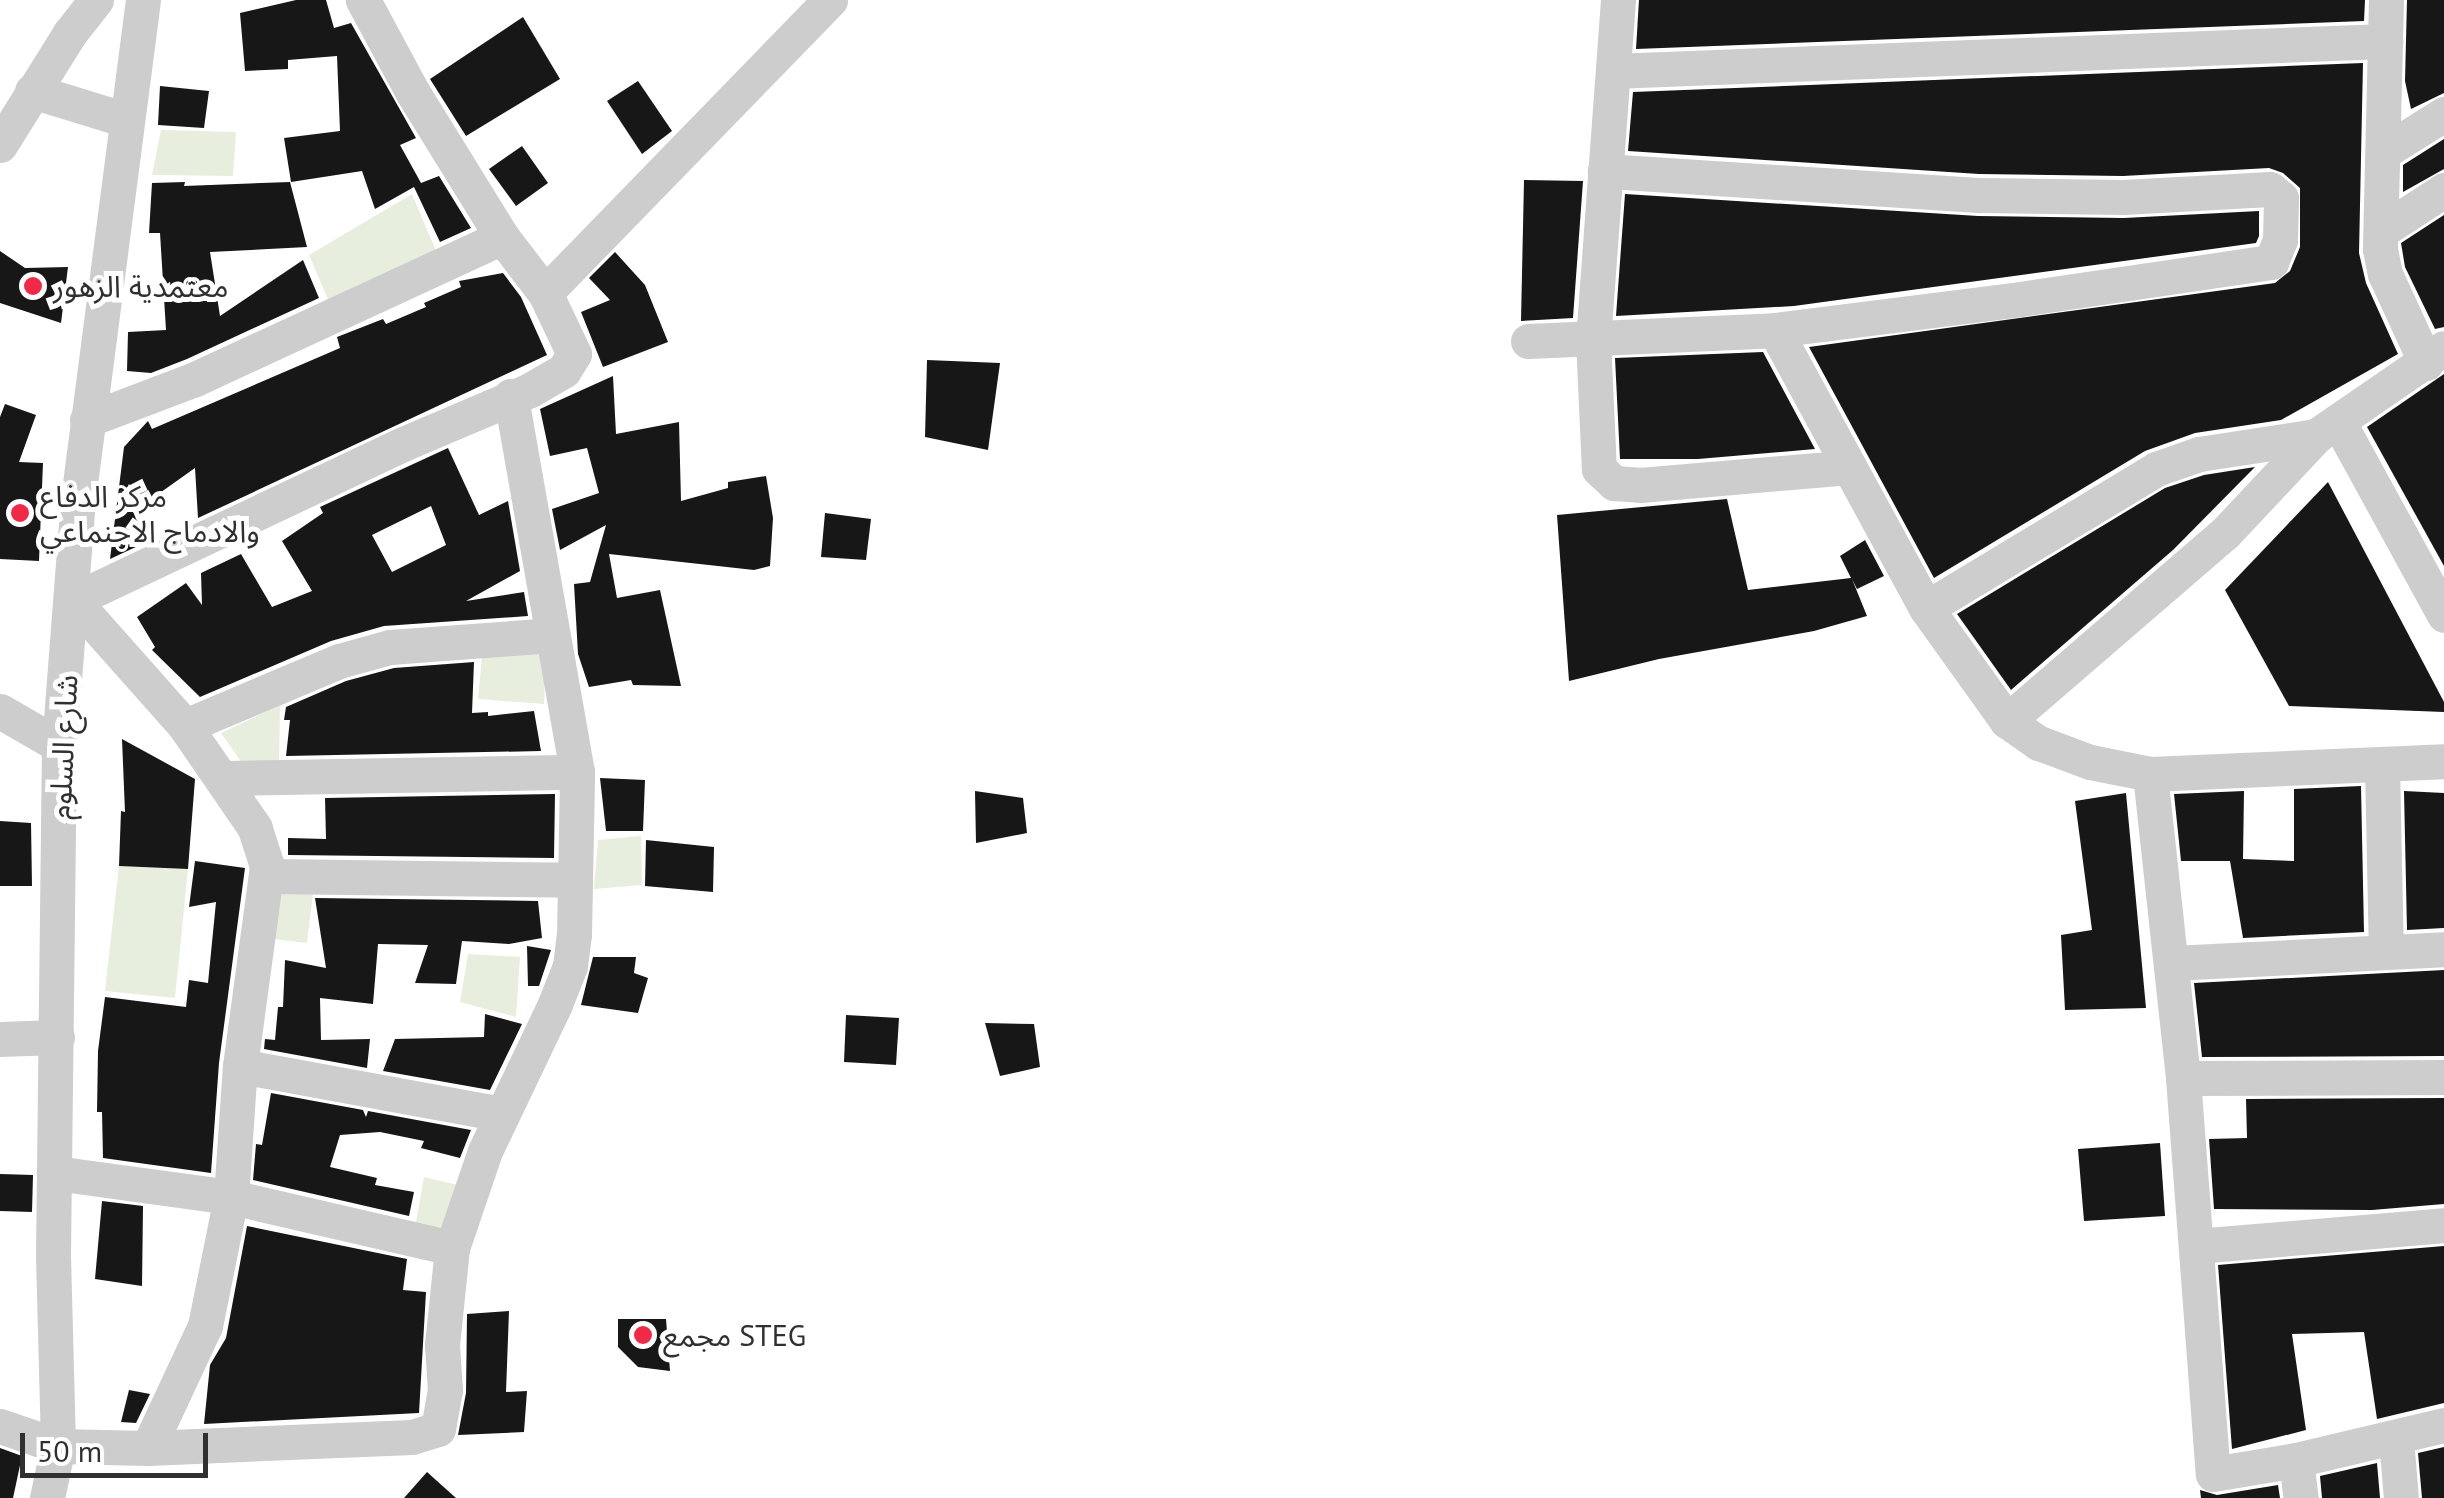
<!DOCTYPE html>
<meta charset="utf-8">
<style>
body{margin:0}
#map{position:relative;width:2444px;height:1498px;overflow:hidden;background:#fff;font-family:"PT Sans","Noto Sans Arabic",sans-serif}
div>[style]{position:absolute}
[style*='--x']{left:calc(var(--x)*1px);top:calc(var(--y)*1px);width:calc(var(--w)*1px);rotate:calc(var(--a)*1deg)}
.green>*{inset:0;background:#e8eedd}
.building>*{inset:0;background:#171717}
.minor>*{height:35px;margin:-17.5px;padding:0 17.5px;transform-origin:17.5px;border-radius:17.5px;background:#cdcdcd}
.dots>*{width:28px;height:28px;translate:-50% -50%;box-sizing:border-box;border:5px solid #fff;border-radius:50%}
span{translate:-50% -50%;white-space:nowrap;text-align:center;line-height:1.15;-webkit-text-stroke:10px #fff;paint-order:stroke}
.poi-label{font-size:30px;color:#303030}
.left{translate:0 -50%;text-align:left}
.street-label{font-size:30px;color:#303030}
.scale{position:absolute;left:20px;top:1433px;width:188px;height:45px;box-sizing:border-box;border:5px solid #303030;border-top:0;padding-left:12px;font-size:30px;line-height:35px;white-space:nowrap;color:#303030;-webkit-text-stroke:8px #fff;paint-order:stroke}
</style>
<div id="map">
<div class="green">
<i style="clip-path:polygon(161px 130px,236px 132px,233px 176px,152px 175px)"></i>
<i style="clip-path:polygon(412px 194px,439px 258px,332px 309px,309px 255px)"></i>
<i style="clip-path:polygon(546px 646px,544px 704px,478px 699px,482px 656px)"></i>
<i style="clip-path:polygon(280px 705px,279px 765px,242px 763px,221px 733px)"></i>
<i style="clip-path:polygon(641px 836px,642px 885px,594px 889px,598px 840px)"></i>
<i style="clip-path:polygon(119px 866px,188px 869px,175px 998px,105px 991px)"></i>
<i style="clip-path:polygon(279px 890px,313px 894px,307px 943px,273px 939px)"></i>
<i style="clip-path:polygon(468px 954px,520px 957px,516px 1017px,460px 1002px)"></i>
<i style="clip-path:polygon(424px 1177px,462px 1186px,449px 1239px,415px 1228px)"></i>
</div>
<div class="building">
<i style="clip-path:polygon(296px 0,326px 0,334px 28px,351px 23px,416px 138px,400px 145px,421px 183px,439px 176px,471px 228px,440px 242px,414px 187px,375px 209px,362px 171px,291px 182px,284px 138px,340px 131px,337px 56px,288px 60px,288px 69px,245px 71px,240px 13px)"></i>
<i style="clip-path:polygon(1639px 0,2365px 0,2364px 21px,1636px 49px)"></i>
<i style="clip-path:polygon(2407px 0,2444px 0,2444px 93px,2411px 109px,2405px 81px)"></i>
<i style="clip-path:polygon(523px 17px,560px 79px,466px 136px,430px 79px)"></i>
<i style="clip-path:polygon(2363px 63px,2359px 253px,2366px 283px,2398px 354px,2281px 420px,2195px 433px,2145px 451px,1934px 578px,1809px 347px,2275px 283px,2290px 271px,2300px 247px,2300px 188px,2283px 173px,2269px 168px,2123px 176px,1979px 174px,1628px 151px,1633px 92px)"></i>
<i style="clip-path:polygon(638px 81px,672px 131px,642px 154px,607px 101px)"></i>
<i style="clip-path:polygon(160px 86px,209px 91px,204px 128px,158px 125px)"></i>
<i style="clip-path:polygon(2444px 139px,2444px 169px,2403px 192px,2403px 165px)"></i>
<i style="clip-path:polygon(522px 146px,548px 183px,516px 206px,489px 169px)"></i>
<i style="clip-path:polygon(1524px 180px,1583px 181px,1573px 318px,1521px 321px)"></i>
<i style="clip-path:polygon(185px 182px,184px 186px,290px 182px,307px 247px,210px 252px,220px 316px,303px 260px,319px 298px,187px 359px,151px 373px,127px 371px,128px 332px,166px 330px,160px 233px,149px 233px,152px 183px)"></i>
<i style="clip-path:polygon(1625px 194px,1978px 216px,2124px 218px,2259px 211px,2259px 236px,2256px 243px,1794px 306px,1616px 316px)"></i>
<i style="clip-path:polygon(2444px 215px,2444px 327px,2435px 329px,2405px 267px,2401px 243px)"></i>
<i style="clip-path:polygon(0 251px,25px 268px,68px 267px,61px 323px,0 303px)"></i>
<i style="clip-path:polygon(615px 252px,645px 285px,668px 342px,603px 367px,581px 312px,610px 300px,589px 278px)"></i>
<i style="clip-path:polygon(503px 273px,521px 297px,547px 355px,198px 518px,195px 468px,133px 512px,153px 539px,110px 559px,124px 447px,148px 421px,152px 429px,340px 348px,337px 337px,383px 319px,386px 324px,426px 307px,424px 303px,461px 287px,459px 281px)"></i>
<i style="clip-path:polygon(1763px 352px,1815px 449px,1698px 459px,1620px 459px,1615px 358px)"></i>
<i style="clip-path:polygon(927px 360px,1000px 363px,988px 450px,925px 437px)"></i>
<i style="clip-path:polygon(2444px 374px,2444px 566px,2367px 427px)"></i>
<i style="clip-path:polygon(613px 376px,616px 434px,679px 422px,681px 501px,728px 488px,728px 482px,766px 476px,773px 518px,770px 566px,754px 570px,609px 554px,617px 598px,660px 590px,681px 686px,633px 685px,631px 680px,589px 687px,578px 654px,574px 584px,590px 582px,606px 525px,560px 550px,552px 509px,599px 493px,587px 448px,550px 456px,540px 409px)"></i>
<i style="clip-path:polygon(5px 404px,36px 415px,19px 462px,43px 463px,39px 561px,0 559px,0 417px)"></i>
<i style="clip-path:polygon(evenodd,448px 448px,479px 515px,508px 501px,520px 571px,466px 601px,524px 592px,528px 616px,384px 626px,331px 641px,200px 697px,152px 650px,155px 647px,137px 617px,186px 583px,202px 605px,201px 573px,241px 554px,272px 607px,312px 591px,282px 541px,323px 513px,320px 507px,448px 448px,431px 506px,446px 545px,392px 572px,372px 535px,431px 506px)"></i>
<i style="clip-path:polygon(2255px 467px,2173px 550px,2011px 690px,1957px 614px,2165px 488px,2204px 475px)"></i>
<i style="clip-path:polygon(2328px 482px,2444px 702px,2444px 712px,2289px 706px,2225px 590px)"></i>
<i style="clip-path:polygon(1727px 499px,1748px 590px,1851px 578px,1840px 556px,1865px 540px,1884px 576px,1857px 589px,1852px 579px,1867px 616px,1814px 631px,1659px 659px,1569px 681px,1557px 515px)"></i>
<i style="clip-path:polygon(825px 513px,871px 519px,866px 560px,821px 557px)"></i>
<i style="clip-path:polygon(474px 662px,472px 713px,488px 712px,488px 716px,534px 711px,541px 751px,286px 756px,290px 720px,284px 720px,286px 707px,346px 681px,394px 668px)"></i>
<i style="clip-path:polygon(122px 739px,195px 779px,188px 869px,119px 866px,121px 811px,125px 812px)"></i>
<i style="clip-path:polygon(600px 778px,645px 780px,643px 831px,606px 831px)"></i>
<i style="clip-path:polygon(2361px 786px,2364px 932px,2243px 938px,2230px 861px,2181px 861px,2174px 794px,2244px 791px,2243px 859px,2294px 861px,2294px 789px)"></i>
<i style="clip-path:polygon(975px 791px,1023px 798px,1027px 833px,976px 843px)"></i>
<i style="clip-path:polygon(2404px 791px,2444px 793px,2444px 928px,2407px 930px)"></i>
<i style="clip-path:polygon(2126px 793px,2146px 1008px,2065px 1010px,2061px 935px,2092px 930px,2075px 801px)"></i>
<i style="clip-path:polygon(555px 794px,554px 858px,288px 855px,288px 838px,326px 839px,325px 798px)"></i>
<i style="clip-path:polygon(0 821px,31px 823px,32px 886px,0 886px)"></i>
<i style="clip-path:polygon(646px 840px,714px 847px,713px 892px,645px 886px)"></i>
<i style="clip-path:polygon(195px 861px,245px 868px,219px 1063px,211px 1173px,103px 1158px,102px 1112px,97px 1112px,98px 1051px,105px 997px,186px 1007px,189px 980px,208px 983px,216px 902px,189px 907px)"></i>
<i style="clip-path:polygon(315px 898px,538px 901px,542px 938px,509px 944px,462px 941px,456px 984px,415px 983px,428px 945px,378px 944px,373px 1004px,320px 998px,321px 1040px,370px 1039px,367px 1068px,264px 1049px,265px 1039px,275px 1040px,278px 1007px,283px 1007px,285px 960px,326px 968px)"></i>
<i style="clip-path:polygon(527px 946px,551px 950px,539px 986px,528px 986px)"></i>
<i style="clip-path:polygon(593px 957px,636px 957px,634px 973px,648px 978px,638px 1013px,581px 1005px)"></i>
<i style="clip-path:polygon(2444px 970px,2444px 1056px,2202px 1057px,2194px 983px)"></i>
<i style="clip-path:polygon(485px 1014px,522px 1024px,490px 1090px,383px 1071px,395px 1039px,484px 1037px)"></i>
<i style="clip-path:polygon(846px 1015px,899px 1018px,896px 1065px,844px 1062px)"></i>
<i style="clip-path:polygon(985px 1023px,1034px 1024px,1040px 1067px,1000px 1076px)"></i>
<i style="clip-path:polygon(271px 1093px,363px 1110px,366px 1117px,368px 1111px,471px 1130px,460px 1158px,421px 1148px,424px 1141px,380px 1132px,340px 1135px,330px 1167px,377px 1178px,375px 1185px,414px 1192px,409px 1216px,253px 1180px,256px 1144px,262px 1145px)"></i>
<i style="clip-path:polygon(2444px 1098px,2444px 1204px,2372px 1210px,2214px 1209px,2209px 1139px,2247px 1138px,2246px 1099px)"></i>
<i style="clip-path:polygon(2160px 1143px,2165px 1216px,2084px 1221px,2078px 1149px)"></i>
<i style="clip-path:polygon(0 1174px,33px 1175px,32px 1212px,0 1211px)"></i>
<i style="clip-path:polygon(102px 1201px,143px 1206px,142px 1286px,95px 1279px)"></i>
<i style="clip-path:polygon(247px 1226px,407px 1259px,403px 1290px,426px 1292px,419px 1413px,204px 1424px,210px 1365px,226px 1338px)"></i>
<i style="clip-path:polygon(2444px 1246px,2444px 1403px,2377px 1419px,2364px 1332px,2292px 1334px,2306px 1430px,2232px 1449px,2218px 1265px)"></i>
<i style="clip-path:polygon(509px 1311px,506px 1392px,527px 1391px,524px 1432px,458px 1435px,466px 1393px,467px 1314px)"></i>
<i style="clip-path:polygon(618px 1319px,666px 1319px,670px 1371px,638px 1367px,618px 1347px)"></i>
<i style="clip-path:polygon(129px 1390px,150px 1394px,136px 1423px,121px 1422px)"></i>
<i style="clip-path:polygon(2444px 1447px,2444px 1498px,2422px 1498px,2418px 1453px)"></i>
<i style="clip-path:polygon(0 1448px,22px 1456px,13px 1498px,0 1498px)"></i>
<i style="clip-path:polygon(2377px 1463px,2380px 1498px,2322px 1498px,2320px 1476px)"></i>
<i style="clip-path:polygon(427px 1472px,456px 1498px,404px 1498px)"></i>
<i style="clip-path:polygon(2278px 1485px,2280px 1498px,2201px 1498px,2200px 1490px,2217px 1495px)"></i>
</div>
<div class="minor">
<i style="--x:1618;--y:0;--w:340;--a:94.2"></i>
<i style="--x:1593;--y:339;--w:130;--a:87.4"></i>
<i style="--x:1599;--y:469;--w:21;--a:43"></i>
<i style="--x:1614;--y:483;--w:26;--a:4"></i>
<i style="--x:1640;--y:485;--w:210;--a:-4.9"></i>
<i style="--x:2386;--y:0;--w:249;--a:91.4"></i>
<i style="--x:2380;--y:249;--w:25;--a:79"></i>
<i style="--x:2385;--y:274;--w:98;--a:65.3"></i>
<i style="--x:1613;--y:71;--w:773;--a:-2.23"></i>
<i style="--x:32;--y:91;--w:98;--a:17.1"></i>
<i style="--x:0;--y:145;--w:132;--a:-58"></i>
<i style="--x:70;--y:33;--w:42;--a:-51.8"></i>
<i style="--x:2385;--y:151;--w:70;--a:-32.1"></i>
<i style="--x:2381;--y:231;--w:75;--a:-33.1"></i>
<i style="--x:545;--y:293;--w:409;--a:-45.8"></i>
<i style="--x:1775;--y:330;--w:316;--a:61.5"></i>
<i style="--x:1926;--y:608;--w:139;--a:54.4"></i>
<i style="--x:2007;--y:721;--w:39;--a:35"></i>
<i style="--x:2039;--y:743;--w:54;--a:20.4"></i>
<i style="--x:2090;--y:762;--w:61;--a:11.3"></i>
<i style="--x:2150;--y:774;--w:294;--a:-2.5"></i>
<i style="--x:1528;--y:341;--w:247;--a:-2.5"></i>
<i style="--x:1775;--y:330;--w:247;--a:-7.2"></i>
<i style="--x:2020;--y:299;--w:254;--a:-8.4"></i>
<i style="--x:2271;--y:262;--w:24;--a:-68"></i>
<i style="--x:2280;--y:240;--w:42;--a:-88.6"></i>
<i style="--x:2281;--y:198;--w:14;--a:-141"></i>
<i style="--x:2270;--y:189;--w:147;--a:176.9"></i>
<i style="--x:2123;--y:197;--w:145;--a:-179.2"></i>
<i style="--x:1978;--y:195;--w:374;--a:-176.3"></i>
<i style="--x:87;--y:420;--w:116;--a:-20.8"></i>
<i style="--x:195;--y:379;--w:338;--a:-24.8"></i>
<i style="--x:2338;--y:421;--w:221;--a:61.3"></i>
<i style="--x:1926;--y:608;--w:269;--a:-31.1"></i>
<i style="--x:2156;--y:469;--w:46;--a:-19.2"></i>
<i style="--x:2199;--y:454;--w:118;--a:-8.7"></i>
<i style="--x:0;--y:711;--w:68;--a:30"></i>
<i style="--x:2007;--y:721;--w:289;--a:-40.8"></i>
<i style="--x:2226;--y:532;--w:132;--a:-46.8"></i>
<i style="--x:2316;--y:436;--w:155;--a:-34.5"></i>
<i style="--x:185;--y:726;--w:167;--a:-22.9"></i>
<i style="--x:339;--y:661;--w:53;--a:-15.4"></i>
<i style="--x:390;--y:647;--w:163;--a:-4.2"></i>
<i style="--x:2382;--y:766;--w:186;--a:88.8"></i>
<i style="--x:2150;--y:774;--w:306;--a:83.8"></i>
<i style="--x:2183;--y:1078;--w:397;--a:85.7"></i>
<i style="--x:2213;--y:1474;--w:84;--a:-9.6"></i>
<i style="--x:2296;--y:1460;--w:152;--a:-13.3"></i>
<i style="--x:221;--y:778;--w:356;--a:-1"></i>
<i style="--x:267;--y:876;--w:308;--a:0.7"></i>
<i style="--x:2172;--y:963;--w:272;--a:-2.9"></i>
<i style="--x:0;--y:1039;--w:57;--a:-2"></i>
<i style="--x:240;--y:1066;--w:266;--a:10.4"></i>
<i style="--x:2183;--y:1078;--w:261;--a:-0.2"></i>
<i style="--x:55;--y:1173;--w:178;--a:7.8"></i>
<i style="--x:231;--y:1197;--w:227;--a:13"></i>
<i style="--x:2196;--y:1246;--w:249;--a:-4.8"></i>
<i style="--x:0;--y:1426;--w:61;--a:19"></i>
<i style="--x:58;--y:1446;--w:90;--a:1.3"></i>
<i style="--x:148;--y:1448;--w:264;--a:-2.4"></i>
<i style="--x:412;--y:1437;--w:27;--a:-17"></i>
<i style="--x:438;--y:1429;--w:40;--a:-80"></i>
<i style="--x:445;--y:1390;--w:45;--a:-93.8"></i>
<i style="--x:442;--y:1345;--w:98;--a:-84.1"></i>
<i style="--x:452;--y:1248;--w:102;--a:-71.2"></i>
<i style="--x:485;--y:1151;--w:163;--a:-64.5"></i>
<i style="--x:555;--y:1004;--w:41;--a:-68.5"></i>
<i style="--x:570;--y:966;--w:31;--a:-83"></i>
<i style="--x:574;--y:935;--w:163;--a:-88.9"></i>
<i style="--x:577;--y:772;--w:382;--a:-100"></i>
<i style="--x:2396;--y:1439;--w:59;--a:85.2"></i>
<i style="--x:148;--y:1448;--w:135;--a:-65"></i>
<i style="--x:205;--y:1326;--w:132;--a:-78.6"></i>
<i style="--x:231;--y:1197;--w:131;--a:-86.1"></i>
<i style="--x:240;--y:1066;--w:202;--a:-82.3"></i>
<i style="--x:267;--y:866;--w:40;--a:-108"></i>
<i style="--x:255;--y:828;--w:124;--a:-124.5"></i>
<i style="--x:185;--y:726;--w:169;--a:-131.6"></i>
<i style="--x:73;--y:600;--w:365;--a:-25.3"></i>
<i style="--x:403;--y:444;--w:138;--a:-23"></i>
<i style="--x:530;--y:390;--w:39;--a:-30"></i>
<i style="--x:564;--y:370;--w:19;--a:-58"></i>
<i style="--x:574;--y:354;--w:68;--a:-115.4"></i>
<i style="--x:545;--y:293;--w:71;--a:-127.5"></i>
<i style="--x:502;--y:237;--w:169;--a:-121.7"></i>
<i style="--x:413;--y:93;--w:106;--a:-118.3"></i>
<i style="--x:2296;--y:1460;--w:38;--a:83"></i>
<i style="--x:47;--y:1498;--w:53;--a:-78.1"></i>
<i style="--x:58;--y:1446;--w:190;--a:-91.5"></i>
<i style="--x:53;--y:1256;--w:511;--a:-89.33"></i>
<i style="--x:59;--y:745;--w:247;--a:-85.6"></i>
<i style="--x:78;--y:499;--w:503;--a:-82.58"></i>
</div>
<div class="dots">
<i style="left:33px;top:286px;background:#ef2a49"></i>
<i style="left:20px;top:513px;background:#ef2a49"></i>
<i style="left:643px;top:1335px;background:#ef2a49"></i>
</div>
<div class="poi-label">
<span class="left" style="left:53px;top:286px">معتمدية الزهور</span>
<span class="left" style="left:40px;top:513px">مركز الدفاع<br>والادماج الاجنماعي</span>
<span class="left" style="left:663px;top:1335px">مجمع STEG</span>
</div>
<div class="street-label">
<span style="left:63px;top:747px;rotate:-87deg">شارع السلوم</span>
</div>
<div class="scale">50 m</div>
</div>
